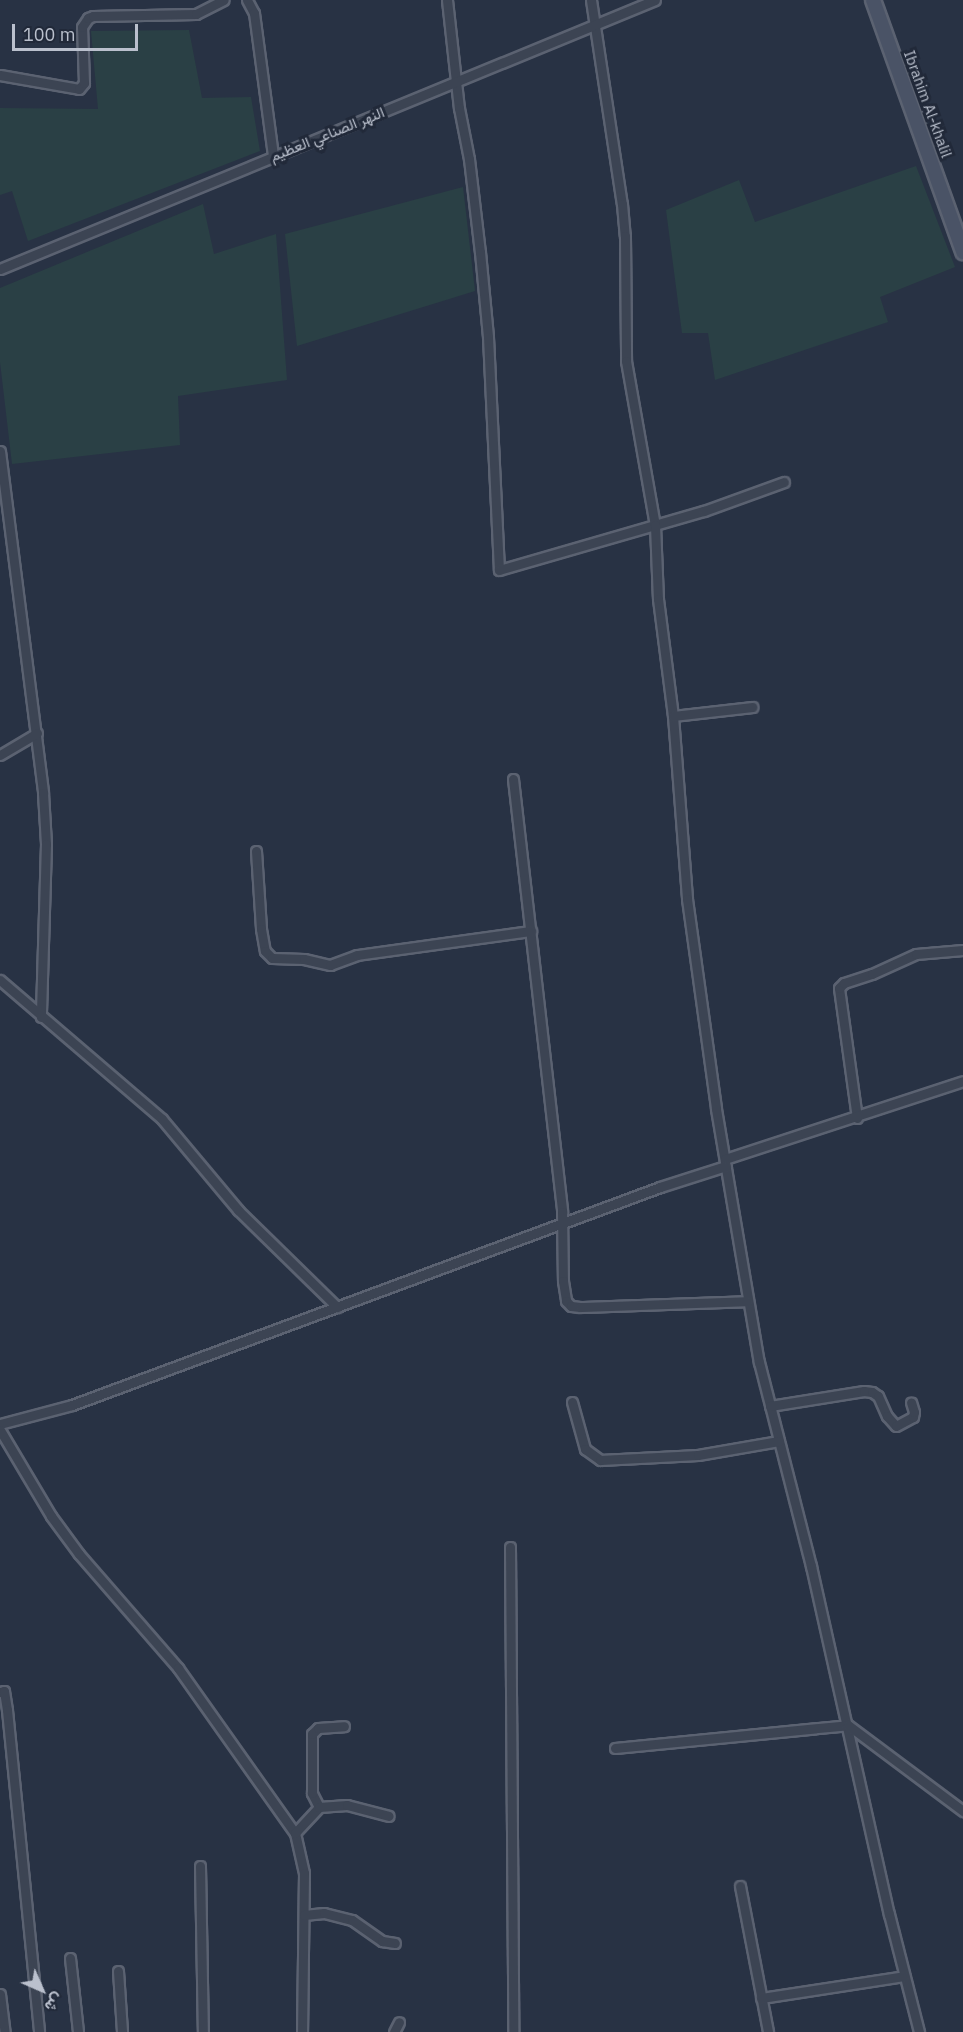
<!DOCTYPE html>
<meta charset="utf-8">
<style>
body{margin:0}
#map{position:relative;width:963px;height:2032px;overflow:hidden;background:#283244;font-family:"IBM Plex Sans",Vazirmatn,sans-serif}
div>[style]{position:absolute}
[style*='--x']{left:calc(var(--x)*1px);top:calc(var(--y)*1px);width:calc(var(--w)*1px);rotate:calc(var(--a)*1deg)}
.green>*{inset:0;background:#2a4045}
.roads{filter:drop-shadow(2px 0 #5b6271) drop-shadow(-2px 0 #5b6271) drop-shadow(0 2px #5b6271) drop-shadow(0 -2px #5b6271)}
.street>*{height:9px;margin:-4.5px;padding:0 4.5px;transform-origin:4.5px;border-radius:4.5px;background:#3c4453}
.secondary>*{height:14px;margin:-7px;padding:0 7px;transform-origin:7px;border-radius:7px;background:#4a5366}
span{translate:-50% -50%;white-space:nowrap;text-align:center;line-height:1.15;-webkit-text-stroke:6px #212939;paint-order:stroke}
.street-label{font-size:15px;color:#bac0cd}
.north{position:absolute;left:12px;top:1960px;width:60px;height:60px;-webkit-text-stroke:4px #212939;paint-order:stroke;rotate:135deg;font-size:16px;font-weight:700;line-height:24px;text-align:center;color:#bac0cd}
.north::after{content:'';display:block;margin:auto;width:21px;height:27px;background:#bac0cd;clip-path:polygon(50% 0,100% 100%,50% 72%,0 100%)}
.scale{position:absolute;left:12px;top:24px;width:126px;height:27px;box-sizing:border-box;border:3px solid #bac0cd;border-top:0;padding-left:8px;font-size:18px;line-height:21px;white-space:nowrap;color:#bac0cd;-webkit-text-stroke:4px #212939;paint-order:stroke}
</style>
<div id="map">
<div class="green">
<i style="clip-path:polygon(189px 30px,202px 98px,251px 97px,260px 151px,28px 241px,12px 191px,0 195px,0 108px,98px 109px,91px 31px)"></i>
<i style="clip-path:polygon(916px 166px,955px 267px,880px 297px,888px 322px,715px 380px,708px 333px,682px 333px,666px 210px,739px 180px,755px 222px)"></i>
<i style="clip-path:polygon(463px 187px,475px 291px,297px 346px,285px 234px)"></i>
<i style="clip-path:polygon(203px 204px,214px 254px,276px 234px,287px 380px,178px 396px,180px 445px,12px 464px,0 362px,0 288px)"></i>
</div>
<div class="roads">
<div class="street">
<i style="--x:247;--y:0;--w:15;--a:62"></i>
<i style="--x:254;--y:13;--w:144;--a:82.4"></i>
<i style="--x:447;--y:0;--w:109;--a:83.7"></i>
<i style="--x:459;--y:108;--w:52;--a:78.9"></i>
<i style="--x:469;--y:159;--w:94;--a:83.3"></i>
<i style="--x:480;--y:252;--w:85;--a:84.6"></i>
<i style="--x:488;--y:337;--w:233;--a:87.3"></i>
<i style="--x:499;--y:570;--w:213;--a:-16.1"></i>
<i style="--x:704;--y:511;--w:85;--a:-19.9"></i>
<i style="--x:591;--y:0;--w:206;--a:81.4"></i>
<i style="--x:622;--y:204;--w:32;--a:85"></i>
<i style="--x:625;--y:236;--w:125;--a:89.5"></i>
<i style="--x:626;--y:361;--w:167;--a:80"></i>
<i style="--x:655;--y:525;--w:74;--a:87.7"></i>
<i style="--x:658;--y:599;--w:118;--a:82.7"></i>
<i style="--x:673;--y:716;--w:184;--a:85.6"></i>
<i style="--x:687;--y:899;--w:212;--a:82.1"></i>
<i style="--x:716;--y:1109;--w:257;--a:80.4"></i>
<i style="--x:759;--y:1362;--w:211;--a:75.7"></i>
<i style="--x:811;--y:1566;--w:357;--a:77.4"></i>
<i style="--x:889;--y:1914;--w:122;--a:75.7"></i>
<i style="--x:0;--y:75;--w:80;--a:10"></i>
<i style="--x:79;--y:89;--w:8;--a:-50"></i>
<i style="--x:84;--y:83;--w:56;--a:-92"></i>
<i style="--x:82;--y:27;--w:11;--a:-56"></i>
<i style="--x:88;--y:18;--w:5;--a:-22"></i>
<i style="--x:93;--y:16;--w:103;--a:-1.1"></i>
<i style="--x:196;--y:14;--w:31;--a:-27"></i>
<i style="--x:0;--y:269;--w:708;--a:-22.33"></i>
<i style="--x:0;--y:451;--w:345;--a:82.8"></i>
<i style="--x:43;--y:793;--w:51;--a:86.6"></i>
<i style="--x:46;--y:844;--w:173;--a:91.7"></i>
<i style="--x:673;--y:716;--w:80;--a:-6.5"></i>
<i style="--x:0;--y:755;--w:43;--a:-30.7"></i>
<i style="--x:513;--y:779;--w:436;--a:83.5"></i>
<i style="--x:562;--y:1212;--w:69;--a:89.2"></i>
<i style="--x:563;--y:1281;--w:20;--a:81"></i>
<i style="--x:566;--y:1301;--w:7;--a:45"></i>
<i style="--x:571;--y:1306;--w:9;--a:6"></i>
<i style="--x:580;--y:1307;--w:168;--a:-2"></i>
<i style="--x:256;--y:851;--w:78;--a:86.3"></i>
<i style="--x:261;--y:929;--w:22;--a:80"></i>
<i style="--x:265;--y:951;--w:10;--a:45"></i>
<i style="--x:272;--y:958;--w:32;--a:2"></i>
<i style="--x:304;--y:959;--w:27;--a:13"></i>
<i style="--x:330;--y:965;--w:29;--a:-20"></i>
<i style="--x:357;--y:955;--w:176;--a:-7.9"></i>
<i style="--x:0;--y:980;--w:213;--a:40.6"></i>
<i style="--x:162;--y:1119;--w:119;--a:50.1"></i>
<i style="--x:238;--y:1210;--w:139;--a:44.4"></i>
<i style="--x:857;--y:1118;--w:131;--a:-97.9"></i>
<i style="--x:839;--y:988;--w:7;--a:-45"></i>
<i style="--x:844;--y:983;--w:29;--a:-18"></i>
<i style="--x:872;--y:974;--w:48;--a:-24.4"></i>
<i style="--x:916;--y:954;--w:47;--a:-4.9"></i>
<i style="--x:725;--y:1159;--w:250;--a:-18.1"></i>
<i style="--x:572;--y:1402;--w:49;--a:74.5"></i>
<i style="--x:585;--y:1449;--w:19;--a:36"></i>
<i style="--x:600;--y:1460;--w:98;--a:-2.9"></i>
<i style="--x:698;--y:1455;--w:82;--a:-9.8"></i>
<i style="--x:770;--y:1406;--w:95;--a:-9.1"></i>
<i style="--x:864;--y:1391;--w:8;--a:7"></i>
<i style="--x:872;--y:1392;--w:7;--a:34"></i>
<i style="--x:878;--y:1396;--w:22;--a:66"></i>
<i style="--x:887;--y:1416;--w:13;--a:48"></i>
<i style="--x:896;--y:1426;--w:19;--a:-28"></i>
<i style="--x:913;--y:1417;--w:5;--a:-79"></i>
<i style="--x:914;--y:1412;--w:10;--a:-107"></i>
<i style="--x:0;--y:1424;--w:74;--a:-14.8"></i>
<i style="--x:72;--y:1405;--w:627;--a:-20.34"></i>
<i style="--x:660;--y:1187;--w:69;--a:-17.7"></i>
<i style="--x:0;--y:1430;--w:100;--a:59.3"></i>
<i style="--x:51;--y:1516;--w:47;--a:53.6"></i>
<i style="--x:79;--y:1554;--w:151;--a:49"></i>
<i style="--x:178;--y:1668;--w:202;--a:54.7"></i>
<i style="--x:295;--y:1833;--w:41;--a:77.3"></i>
<i style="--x:304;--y:1873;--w:159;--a:90.7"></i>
<i style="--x:510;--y:1547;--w:485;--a:89.6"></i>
<i style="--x:0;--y:1692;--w:4;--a:-14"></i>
<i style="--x:4;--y:1691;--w:19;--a:81"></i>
<i style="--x:7;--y:1710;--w:324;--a:84.3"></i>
<i style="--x:615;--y:1748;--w:234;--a:-5.6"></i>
<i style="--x:848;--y:1725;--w:144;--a:36.8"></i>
<i style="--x:319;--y:1807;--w:16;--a:-117"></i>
<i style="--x:312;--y:1793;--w:59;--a:-90"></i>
<i style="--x:312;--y:1734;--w:8;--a:-45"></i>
<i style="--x:318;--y:1728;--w:26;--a:-4"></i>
<i style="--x:295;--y:1833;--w:35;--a:-47"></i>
<i style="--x:319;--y:1807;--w:28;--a:-4"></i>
<i style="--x:347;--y:1805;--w:43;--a:14.7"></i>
<i style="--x:200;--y:1866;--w:166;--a:89"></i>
<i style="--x:740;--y:1886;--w:149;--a:79.1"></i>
<i style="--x:304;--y:1915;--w:20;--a:-6"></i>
<i style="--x:324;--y:1913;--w:29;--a:14"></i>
<i style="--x:352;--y:1920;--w:37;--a:35"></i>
<i style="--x:382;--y:1941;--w:13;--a:9"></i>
<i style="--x:70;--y:1958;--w:74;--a:83.8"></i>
<i style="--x:118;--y:1971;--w:61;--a:86.2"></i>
<i style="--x:0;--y:1994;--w:38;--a:83"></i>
<i style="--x:761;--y:1998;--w:145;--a:-8.7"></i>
<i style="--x:394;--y:2032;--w:11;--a:-63"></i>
</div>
<div class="secondary">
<i style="--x:873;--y:0;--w:268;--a:70.3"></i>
</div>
</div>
<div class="street-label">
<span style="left:928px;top:104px;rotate:70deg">Ibrahim Al-khalil</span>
<span style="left:327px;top:134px;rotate:-22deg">النهر الصناعي العظيم</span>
</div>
<div class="north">ش</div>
<div class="scale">100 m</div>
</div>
